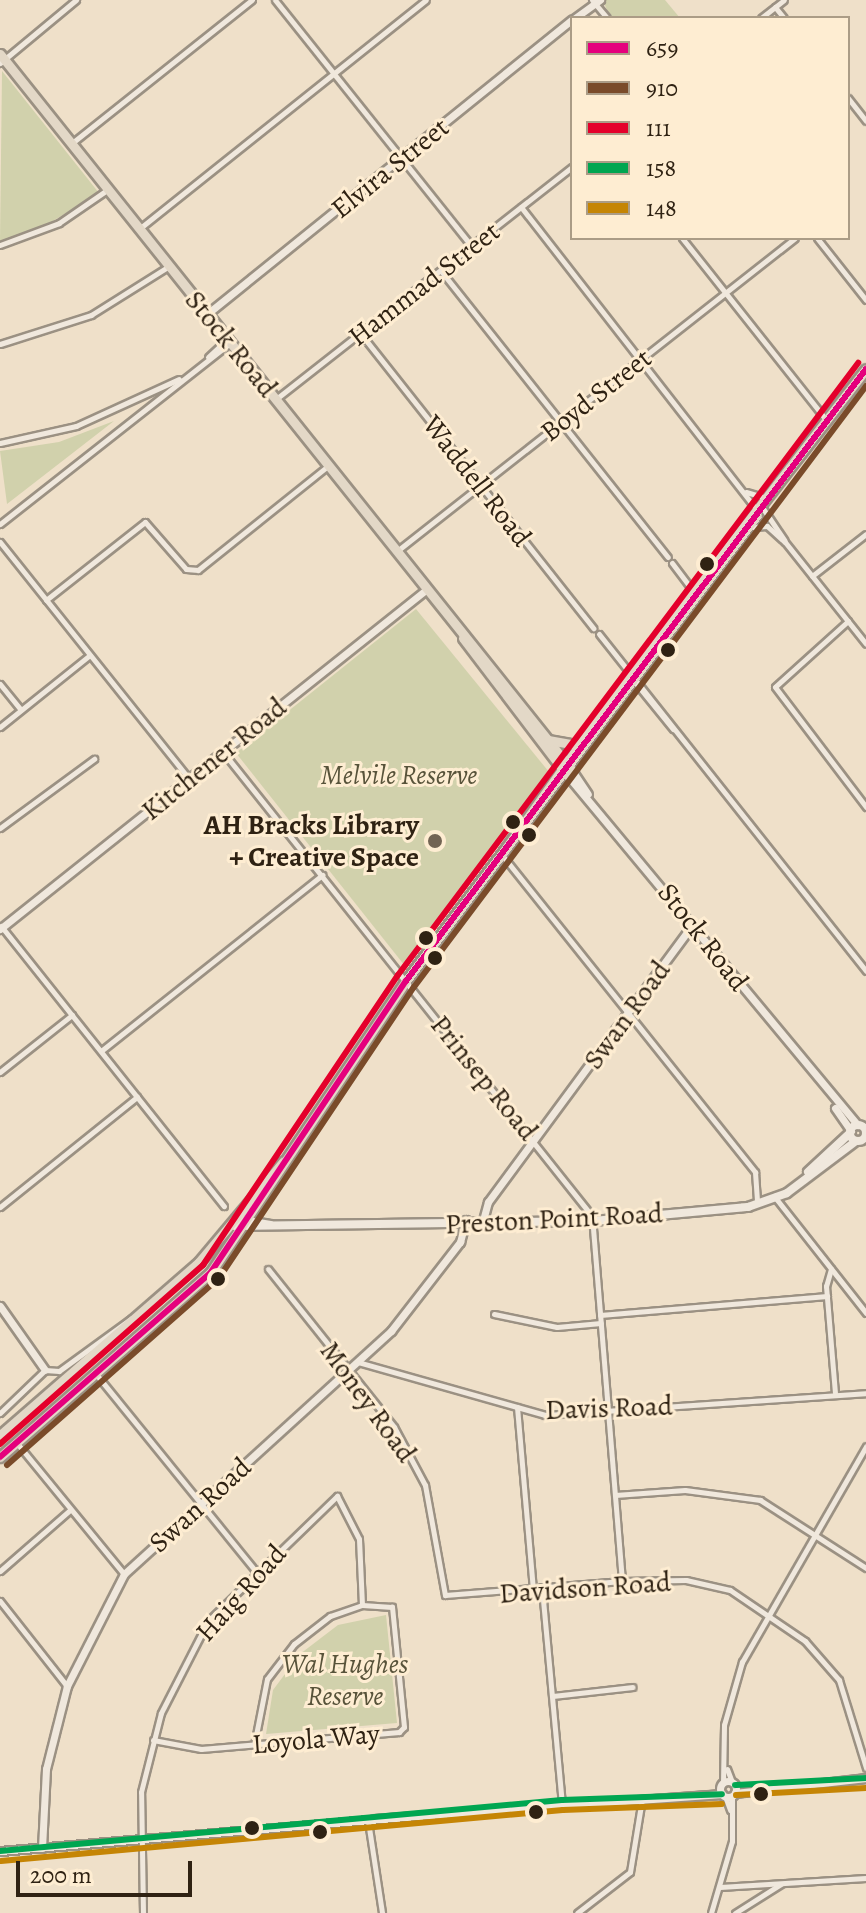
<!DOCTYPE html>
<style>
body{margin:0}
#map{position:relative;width:866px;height:1913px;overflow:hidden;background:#efe0c9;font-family:Alegreya,serif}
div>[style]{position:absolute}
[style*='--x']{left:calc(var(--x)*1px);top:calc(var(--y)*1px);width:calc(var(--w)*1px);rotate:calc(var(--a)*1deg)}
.green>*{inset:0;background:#d1d1ac}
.roads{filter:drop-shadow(2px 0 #9b9183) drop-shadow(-2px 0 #9b9183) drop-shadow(0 2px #9b9183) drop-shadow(0 -2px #9b9183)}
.minor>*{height:5px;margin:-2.5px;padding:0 2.5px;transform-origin:2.5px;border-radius:2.5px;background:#f0e8dd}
.tertiary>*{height:7px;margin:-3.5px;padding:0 3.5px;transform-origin:3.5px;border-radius:3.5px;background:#f0e8dd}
.tertiary>.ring{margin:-3.5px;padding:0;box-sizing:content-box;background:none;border:7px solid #f0e8dd;border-radius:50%}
.secondary>*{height:8px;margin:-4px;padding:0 4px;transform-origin:4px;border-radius:4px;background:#f0e8dd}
.secondary>.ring{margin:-4px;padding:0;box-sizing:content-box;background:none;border:8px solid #f0e8dd;border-radius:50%}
.primary>*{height:9px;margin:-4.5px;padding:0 4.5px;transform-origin:4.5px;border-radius:4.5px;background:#e3d8c7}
.trunk>*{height:9px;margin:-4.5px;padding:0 4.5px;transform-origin:4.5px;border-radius:4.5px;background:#e3d8c7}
.bus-1>*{height:6px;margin:-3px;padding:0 3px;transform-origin:3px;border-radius:3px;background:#e5007d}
.bus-2>*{height:6px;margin:-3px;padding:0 3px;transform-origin:3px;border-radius:3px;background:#7a4b2a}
.bus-3>*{height:6px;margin:-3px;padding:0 3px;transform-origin:3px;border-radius:3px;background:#e4002b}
.bus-4>*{height:6px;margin:-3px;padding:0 3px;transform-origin:3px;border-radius:3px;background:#00a651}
.bus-5>*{height:6px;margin:-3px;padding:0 3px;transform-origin:3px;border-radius:3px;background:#c58505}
.dots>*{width:22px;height:22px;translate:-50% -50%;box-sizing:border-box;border:4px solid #feedd2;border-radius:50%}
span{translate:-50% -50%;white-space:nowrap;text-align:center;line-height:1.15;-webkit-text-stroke:6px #feedd2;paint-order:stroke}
.street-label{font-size:28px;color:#2f2213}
.park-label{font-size:28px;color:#58533a;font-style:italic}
.poi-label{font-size:28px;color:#2f2213;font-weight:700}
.right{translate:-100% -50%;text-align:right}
.legend{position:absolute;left:570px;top:16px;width:280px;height:224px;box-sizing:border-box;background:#feedd2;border:2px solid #ab9c86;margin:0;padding:10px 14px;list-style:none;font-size:24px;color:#2f2213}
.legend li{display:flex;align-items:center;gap:16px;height:40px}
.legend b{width:40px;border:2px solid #ab9c86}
.scale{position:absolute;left:16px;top:1861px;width:176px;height:36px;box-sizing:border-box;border:4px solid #2f2213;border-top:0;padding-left:10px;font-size:24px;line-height:28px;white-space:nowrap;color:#2f2213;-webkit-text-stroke:6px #feedd2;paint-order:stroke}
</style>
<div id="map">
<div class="green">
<i style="clip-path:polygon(603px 0,665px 0,680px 18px,610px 18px)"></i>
<i style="clip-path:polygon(2px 71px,99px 193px,43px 227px,0 242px)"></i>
<i style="clip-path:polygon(114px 421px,7px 504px,0 451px,59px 442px)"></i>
<i style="clip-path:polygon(416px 609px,549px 772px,405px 966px,236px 753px)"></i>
<i style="clip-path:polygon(386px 1615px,397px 1723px,266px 1734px,273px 1690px,300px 1654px,338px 1625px)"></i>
</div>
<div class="roads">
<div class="minor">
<i style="--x:275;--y:0;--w:316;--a:51.4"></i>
<i style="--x:592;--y:0;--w:23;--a:50"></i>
<i style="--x:775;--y:7;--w:14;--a:51"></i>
<i style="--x:761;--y:18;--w:29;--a:-38"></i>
<i style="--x:0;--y:63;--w:99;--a:-39.7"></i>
<i style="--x:848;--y:98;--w:29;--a:52"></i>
<i style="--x:72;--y:143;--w:230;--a:-38.5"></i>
<i style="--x:521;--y:207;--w:383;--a:52.1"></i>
<i style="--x:139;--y:229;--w:367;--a:-38.6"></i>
<i style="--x:682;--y:238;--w:233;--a:51.6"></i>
<i style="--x:817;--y:238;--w:79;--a:51.7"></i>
<i style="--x:0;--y:245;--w:63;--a:-20.4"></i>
<i style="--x:59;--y:223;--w:58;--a:-34.5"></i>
<i style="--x:441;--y:271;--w:365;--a:51.6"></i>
<i style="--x:361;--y:334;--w:375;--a:51.7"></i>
<i style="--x:0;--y:344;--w:96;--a:-17.7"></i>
<i style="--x:91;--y:315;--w:92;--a:-32.1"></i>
<i style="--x:208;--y:357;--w:26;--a:-43"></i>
<i style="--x:276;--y:399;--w:376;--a:-38.1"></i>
<i style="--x:0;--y:443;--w:78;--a:-12.6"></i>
<i style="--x:76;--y:426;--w:113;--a:-24.5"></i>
<i style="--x:746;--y:492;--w:22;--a:16"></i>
<i style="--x:762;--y:507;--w:40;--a:56"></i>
<i style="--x:0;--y:524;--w:293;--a:-38.2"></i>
<i style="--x:752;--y:527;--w:15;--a:-4"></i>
<i style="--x:767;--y:526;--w:24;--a:42"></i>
<i style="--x:785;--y:542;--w:130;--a:51.5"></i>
<i style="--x:0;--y:542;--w:303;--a:51.4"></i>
<i style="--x:397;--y:551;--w:506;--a:-38.18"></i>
<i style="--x:672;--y:563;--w:38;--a:53"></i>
<i style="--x:812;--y:576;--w:68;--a:-37.9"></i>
<i style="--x:46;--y:600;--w:126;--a:-38.2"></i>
<i style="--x:145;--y:522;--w:62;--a:48.9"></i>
<i style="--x:186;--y:569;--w:12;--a:5"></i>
<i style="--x:198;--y:570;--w:166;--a:-38.7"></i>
<i style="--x:848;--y:621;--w:98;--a:137.9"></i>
<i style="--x:775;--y:687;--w:151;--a:52.8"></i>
<i style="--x:599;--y:634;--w:430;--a:51.6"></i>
<i style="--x:634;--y:681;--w:62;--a:50.9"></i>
<i style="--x:0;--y:684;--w:33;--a:51"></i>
<i style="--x:0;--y:727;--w:115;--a:-38.7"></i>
<i style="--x:223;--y:752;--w:593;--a:51.51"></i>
<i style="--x:592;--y:1216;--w:366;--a:85.3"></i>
<i style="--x:0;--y:828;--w:117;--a:-36.3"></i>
<i style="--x:502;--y:855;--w:406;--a:51.4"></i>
<i style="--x:755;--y:1172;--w:28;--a:86"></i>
<i style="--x:1;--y:926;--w:358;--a:51.5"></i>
<i style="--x:101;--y:1051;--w:283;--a:-38.5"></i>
<i style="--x:0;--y:1072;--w:92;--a:-38.4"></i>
<i style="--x:774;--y:1196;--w:149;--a:51.8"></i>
<i style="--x:0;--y:1207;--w:176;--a:-38.8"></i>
<i style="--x:268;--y:1269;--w:202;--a:51.4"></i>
<i style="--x:394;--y:1427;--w:66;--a:61.9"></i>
<i style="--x:425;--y:1485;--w:112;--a:79.7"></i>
<i style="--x:445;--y:1595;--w:178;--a:-4.5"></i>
<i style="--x:622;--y:1581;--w:64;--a:-0.9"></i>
<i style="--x:686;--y:1580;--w:45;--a:12.8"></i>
<i style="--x:730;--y:1590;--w:91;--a:34.2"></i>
<i style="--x:805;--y:1641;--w:52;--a:48.9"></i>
<i style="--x:839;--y:1680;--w:92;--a:72.9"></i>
<i style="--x:831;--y:1269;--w:18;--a:106"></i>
<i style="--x:826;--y:1286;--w:107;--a:85.2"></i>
<i style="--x:494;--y:1314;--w:64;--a:11.7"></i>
<i style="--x:557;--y:1327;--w:44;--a:-5.2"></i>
<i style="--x:600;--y:1315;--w:228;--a:-4.8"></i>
<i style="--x:358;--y:1362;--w:194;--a:15.8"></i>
<i style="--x:545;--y:1415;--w:322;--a:-3.9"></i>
<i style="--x:96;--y:1374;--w:251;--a:51"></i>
<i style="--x:517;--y:1407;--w:184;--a:85"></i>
<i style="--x:0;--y:1413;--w:62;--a:-43.7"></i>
<i style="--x:45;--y:1370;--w:14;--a:4"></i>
<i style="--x:59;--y:1371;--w:90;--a:-36"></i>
<i style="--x:16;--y:1442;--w:171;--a:50.7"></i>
<i style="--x:615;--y:1495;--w:70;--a:-4.1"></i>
<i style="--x:685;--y:1490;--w:76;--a:7.6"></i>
<i style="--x:760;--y:1500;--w:126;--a:32.7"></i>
<i style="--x:0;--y:1571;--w:93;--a:-41.1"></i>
<i style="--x:542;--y:1589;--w:217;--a:84.7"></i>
<i style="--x:0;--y:1601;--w:108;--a:51.8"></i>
<i style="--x:553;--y:1696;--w:80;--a:-6.5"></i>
<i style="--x:153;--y:1740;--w:49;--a:10.6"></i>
<i style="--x:201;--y:1749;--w:199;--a:-4.9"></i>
<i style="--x:399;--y:1732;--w:7;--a:-45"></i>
<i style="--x:404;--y:1727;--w:121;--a:-95.7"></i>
<i style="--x:392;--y:1607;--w:30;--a:-176"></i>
<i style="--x:362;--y:1605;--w:34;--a:161"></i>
<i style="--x:330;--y:1616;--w:46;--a:142.1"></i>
<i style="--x:294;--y:1644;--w:44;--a:127.6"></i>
<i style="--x:267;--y:1679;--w:67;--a:101.1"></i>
<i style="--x:727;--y:1769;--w:14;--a:69"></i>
<i style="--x:723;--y:1783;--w:58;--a:-89"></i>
<i style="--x:724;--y:1725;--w:66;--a:-74.1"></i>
<i style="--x:742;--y:1662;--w:249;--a:-60.1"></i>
<i style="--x:725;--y:1796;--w:15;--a:70"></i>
<i style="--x:368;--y:1821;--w:93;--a:81.3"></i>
<i style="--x:720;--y:1887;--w:146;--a:-3.5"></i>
<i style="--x:143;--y:1913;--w:121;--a:-90.9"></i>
<i style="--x:141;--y:1792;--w:81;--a:-75.8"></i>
<i style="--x:161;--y:1713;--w:103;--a:-62.9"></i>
<i style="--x:208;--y:1621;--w:180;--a:-44.1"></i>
<i style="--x:337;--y:1496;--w:48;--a:62.9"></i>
<i style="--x:359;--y:1539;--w:66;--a:87.4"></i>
<i style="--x:577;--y:1913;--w:67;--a:-37.7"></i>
<i style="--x:630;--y:1872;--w:74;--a:-80.7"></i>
<i style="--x:711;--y:1913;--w:75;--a:-73.7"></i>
<i style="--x:732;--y:1841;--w:45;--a:-90"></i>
<i style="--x:735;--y:1913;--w:54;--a:-32.2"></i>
</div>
<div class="tertiary">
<i style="--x:575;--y:18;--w:31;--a:-36"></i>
<i style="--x:207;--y:314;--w:469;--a:-38.9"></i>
<i style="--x:571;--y:769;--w:30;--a:56"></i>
<i style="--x:567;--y:775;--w:455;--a:50.3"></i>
<i style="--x:0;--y:929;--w:546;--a:-38.53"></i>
<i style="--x:835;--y:1108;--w:28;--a:55"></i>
<i style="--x:866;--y:1135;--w:1;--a:90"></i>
<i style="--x:482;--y:1224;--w:23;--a:-75"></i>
<i style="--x:488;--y:1202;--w:345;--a:-53.6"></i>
<i style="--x:0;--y:1306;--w:78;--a:54.9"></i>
<i class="ring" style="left:720px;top:1781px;width:9px;height:9px"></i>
<i style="--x:735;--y:1793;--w:132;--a:-6.5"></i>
<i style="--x:374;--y:1819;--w:349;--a:-4.1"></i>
<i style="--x:42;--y:1848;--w:79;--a:-87.1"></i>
<i style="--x:46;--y:1769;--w:86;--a:-75.8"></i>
<i style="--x:67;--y:1686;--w:126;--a:-63"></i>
<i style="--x:124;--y:1574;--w:361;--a:-42.3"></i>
<i style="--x:391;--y:1331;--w:113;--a:-52.2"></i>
<i style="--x:460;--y:1242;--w:23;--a:-75"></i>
<i style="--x:0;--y:1851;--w:597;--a:-4.8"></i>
</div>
<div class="secondary">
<i class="ring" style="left:850px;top:1125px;width:8px;height:8px"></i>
<i style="--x:808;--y:1172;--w:57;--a:-42.9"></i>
<i style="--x:242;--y:1220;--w:29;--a:10"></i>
<i style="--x:235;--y:1226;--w:358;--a:-0.8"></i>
<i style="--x:593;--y:1221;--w:156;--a:-5.2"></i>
<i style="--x:748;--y:1207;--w:41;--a:-19.7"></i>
<i style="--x:787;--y:1193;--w:86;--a:-37"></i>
</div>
<div class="primary">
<i style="--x:0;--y:54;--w:915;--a:51.39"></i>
<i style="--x:463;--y:638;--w:172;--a:52.8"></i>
</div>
<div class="trunk">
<i style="--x:548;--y:740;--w:27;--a:10"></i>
<i style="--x:504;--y:851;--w:219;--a:-54.6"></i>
<i style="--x:631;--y:672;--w:383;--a:-52.2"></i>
<i style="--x:0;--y:1435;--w:264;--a:-41"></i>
<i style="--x:199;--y:1262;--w:131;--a:-50"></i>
<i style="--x:0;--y:1457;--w:281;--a:-41.2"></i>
<i style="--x:211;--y:1272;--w:350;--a:-56.2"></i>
<i style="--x:406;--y:981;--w:583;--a:-53.01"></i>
</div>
</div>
<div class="bus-1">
<i style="--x:0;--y:1457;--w:281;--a:-41.2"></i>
<i style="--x:211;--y:1272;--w:350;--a:-56.2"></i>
<i style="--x:406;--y:981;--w:766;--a:-53.07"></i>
</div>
<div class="bus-2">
<i style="--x:7;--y:1465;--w:283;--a:-41.4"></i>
<i style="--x:219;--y:1278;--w:350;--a:-56.2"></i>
<i style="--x:414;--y:987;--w:752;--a:-53.05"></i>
</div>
<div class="bus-3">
<i style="--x:0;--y:1444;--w:271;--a:-41.4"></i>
<i style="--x:203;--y:1265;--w:349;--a:-56.1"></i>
<i style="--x:398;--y:975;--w:766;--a:-53.07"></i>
</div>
<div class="bus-4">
<i style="--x:735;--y:1785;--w:131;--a:-3.1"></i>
<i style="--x:0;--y:1851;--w:564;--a:-5.19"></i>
<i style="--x:562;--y:1800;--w:160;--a:-2.1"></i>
</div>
<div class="bus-5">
<i style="--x:736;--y:1795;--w:130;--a:-3.1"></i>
<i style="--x:1;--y:1861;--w:564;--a:-5.19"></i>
<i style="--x:563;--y:1810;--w:159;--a:-2.2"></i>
</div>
<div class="dots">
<i style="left:707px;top:564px;background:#2f2213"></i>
<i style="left:668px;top:650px;background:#2f2213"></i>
<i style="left:513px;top:822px;background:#2f2213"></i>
<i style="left:529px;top:835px;background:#2f2213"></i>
<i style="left:435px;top:841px;background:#726453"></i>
<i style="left:426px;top:938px;background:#2f2213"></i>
<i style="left:435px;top:958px;background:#2f2213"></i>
<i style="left:218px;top:1279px;background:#2f2213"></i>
<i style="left:761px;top:1794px;background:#2f2213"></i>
<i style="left:536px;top:1812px;background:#2f2213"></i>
<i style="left:252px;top:1828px;background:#2f2213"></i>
<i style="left:320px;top:1832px;background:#2f2213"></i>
</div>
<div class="street-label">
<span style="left:390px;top:168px;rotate:-39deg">Elvira Street</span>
<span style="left:424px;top:284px;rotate:-38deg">Hammad Street</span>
<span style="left:231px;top:344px;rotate:51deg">Stock Road</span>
<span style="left:596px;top:395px;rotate:-38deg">Boyd Street</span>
<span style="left:477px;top:481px;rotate:52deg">Waddell Road</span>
<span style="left:214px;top:759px;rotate:-39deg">Kitchener Road</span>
<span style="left:703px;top:937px;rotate:52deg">Stock Road</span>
<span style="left:627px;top:1015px;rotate:-54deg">Swan Road</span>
<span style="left:484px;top:1078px;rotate:51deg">Prinsep Road</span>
<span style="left:554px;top:1219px;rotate:-3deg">Preston Point Road</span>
<span style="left:368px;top:1402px;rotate:54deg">Money Road</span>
<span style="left:609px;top:1408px;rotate:-2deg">Davis Road</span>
<span style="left:200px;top:1505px;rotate:-42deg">Swan Road</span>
<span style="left:585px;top:1588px;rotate:-4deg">Davidson Road</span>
<span style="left:241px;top:1593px;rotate:-48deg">Haig Road</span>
<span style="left:316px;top:1739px;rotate:-5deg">Loyola Way</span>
</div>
<div class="park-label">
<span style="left:399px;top:775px">Melvile Reserve</span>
<span style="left:345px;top:1680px">Wal Hughes<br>Reserve</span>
</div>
<div class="poi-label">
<span class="right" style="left:419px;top:841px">AH Bracks Library<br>+ Creative Space</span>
</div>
<ul class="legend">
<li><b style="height:10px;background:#e5007d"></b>659</li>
<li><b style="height:10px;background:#7a4b2a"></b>910</li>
<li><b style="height:10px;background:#e4002b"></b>111</li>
<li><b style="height:10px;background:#00a651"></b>158</li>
<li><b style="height:10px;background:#c58505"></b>148</li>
</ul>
<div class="scale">200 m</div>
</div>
